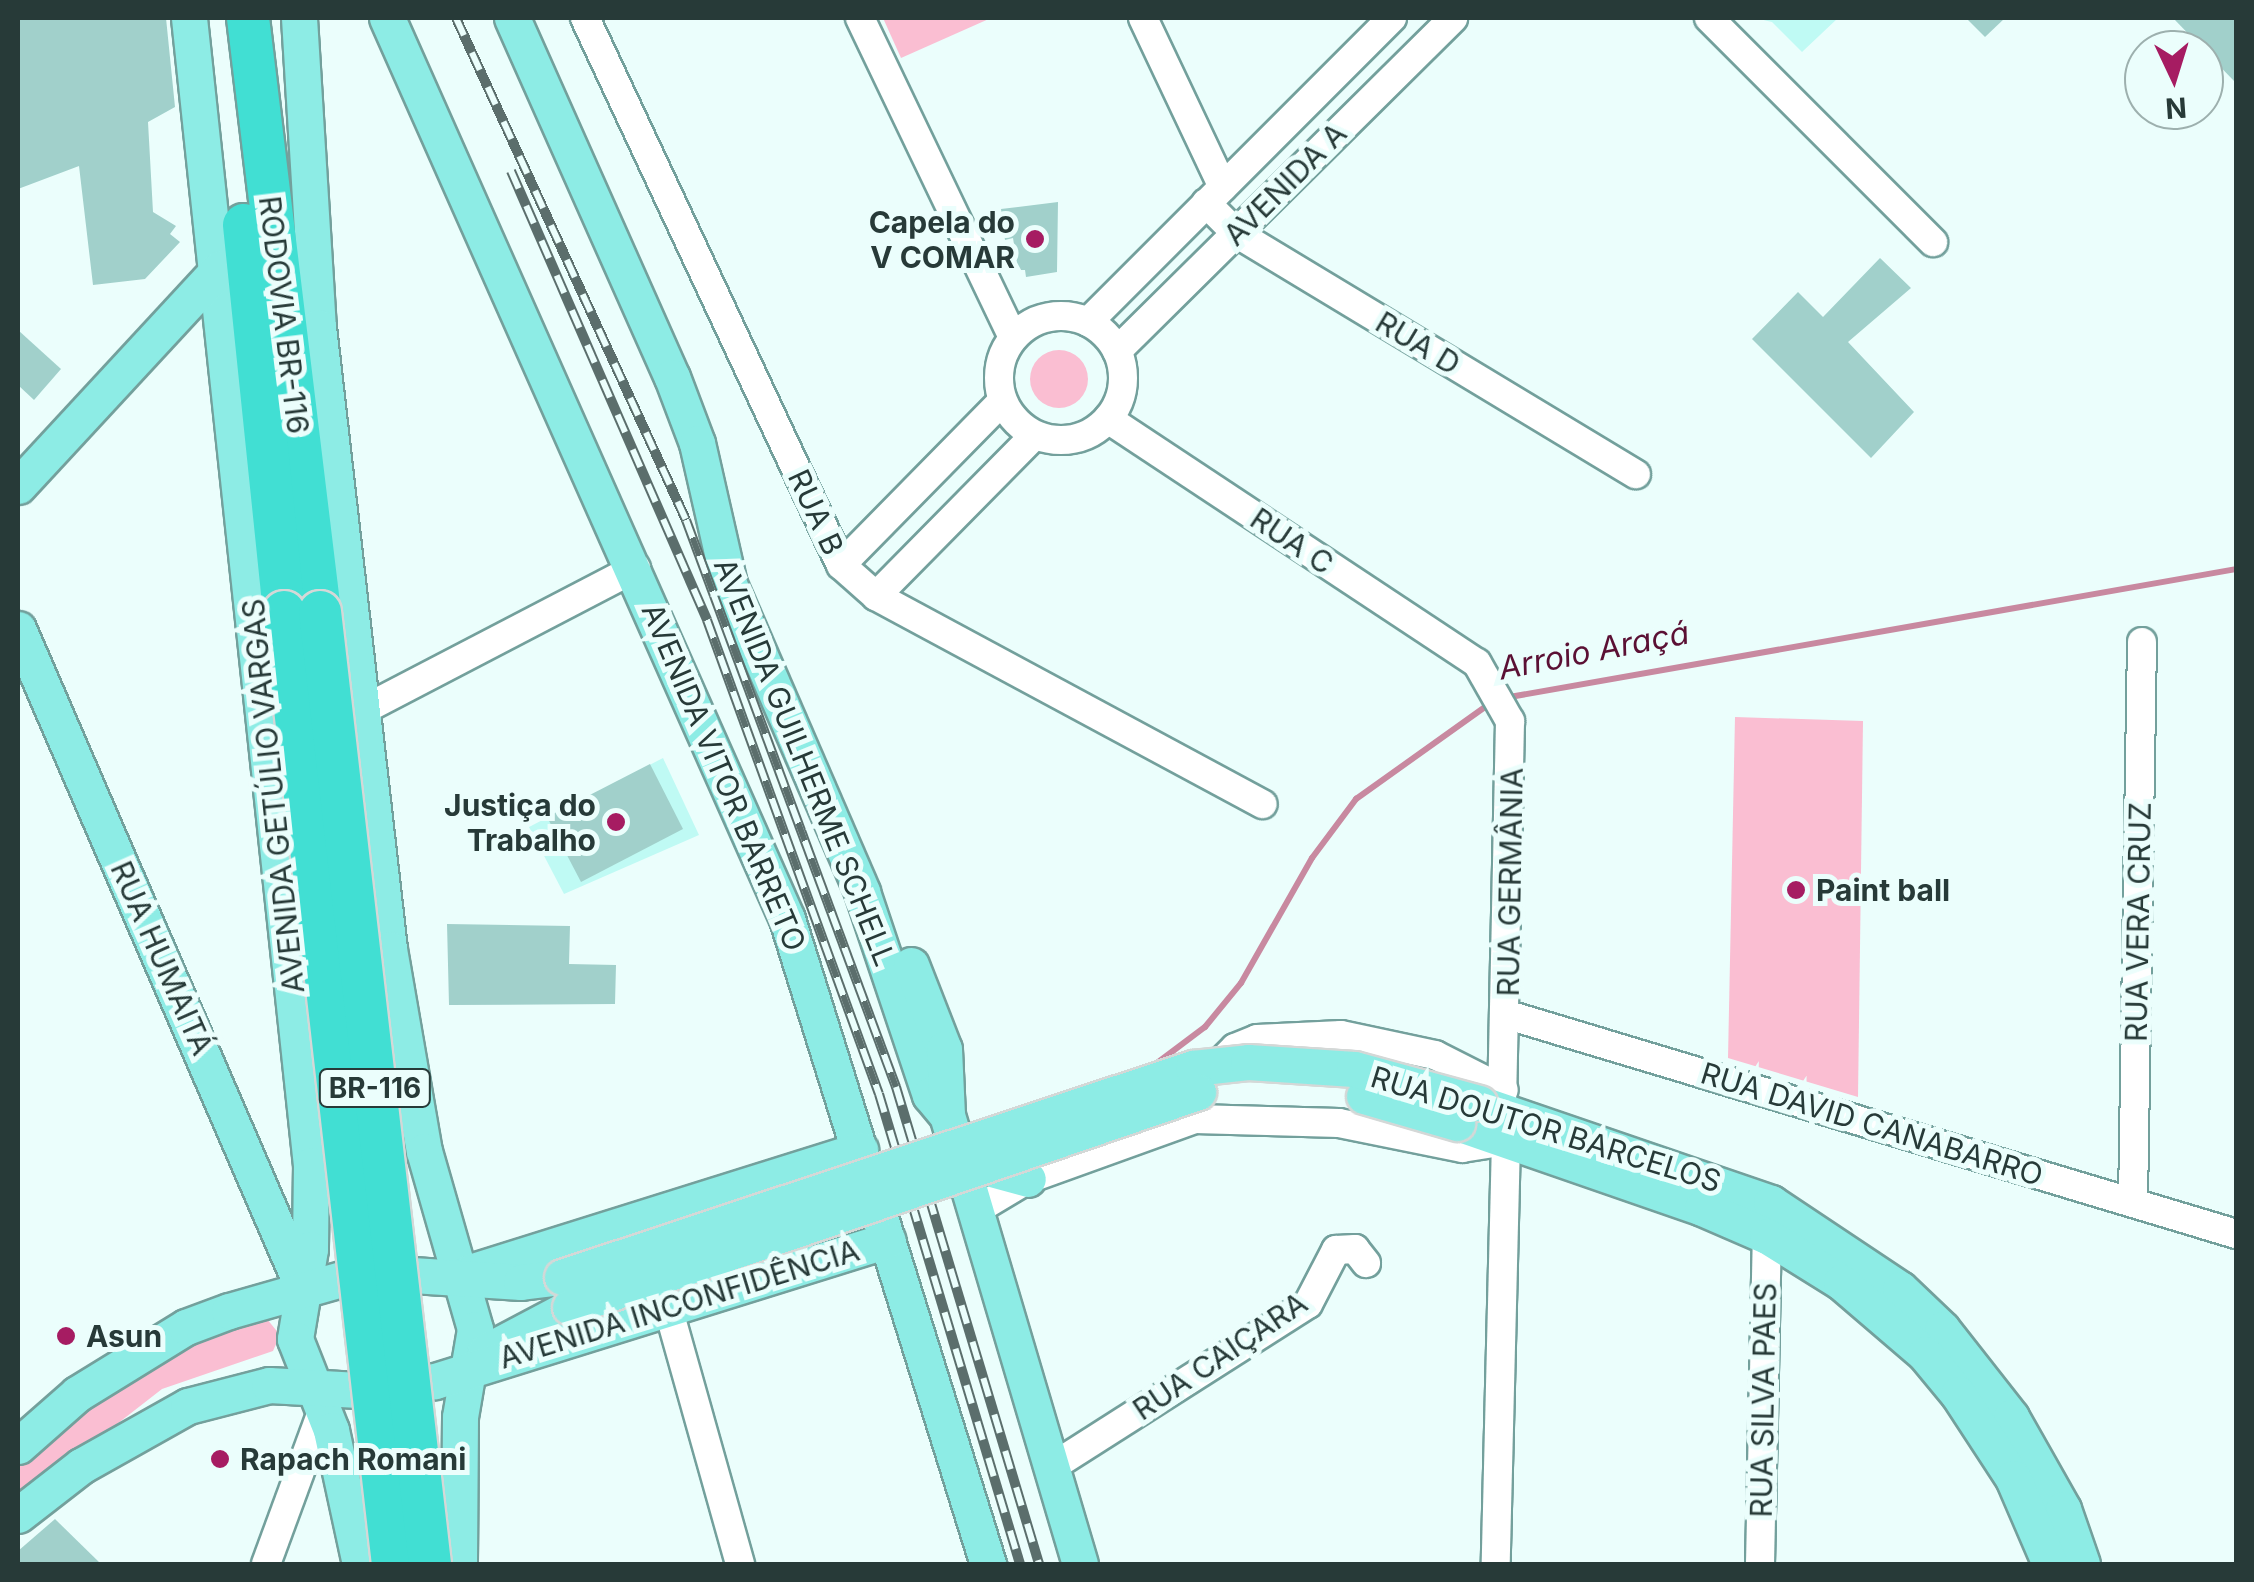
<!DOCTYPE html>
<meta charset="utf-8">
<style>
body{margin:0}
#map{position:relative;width:2254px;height:1582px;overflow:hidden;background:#ebfefc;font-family:Inter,sans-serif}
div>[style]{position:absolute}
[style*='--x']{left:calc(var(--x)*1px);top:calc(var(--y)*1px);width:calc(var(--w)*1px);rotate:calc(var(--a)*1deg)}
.built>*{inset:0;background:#bffaf4}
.green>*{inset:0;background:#fabed2}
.round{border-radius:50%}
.stream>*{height:6px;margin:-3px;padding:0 3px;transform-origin:3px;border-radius:3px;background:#c889a0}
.building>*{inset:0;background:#a1d0cb}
.roads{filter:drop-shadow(2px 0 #73a09c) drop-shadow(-2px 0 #73a09c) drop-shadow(0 2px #73a09c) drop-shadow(0 -2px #73a09c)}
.minor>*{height:28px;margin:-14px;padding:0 14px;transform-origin:14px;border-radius:14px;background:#fff}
.minor>.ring{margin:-14px;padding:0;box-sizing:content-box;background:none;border:28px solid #fff;border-radius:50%}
.major>*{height:35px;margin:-17.5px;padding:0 17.5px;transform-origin:17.5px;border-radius:17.5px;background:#8dece5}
.highway>*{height:42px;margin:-21px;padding:0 21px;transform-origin:21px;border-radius:21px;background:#41dfd3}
.rail>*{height:10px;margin-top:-5px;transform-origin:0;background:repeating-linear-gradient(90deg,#ebfefc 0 19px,#5b6e6c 0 38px);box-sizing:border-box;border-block:2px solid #5b6e6c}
.bridges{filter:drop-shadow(2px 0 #d4d8d7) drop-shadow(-2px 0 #d4d8d7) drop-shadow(0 2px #d4d8d7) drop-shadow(0 -2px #d4d8d7)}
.major-bridge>*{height:35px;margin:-17.5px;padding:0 17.5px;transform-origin:17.5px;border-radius:17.5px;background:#8dece5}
.highway-bridge>*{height:42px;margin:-21px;padding:0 21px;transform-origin:21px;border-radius:21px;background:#41dfd3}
.dots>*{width:28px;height:28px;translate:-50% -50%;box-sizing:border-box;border:5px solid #ebfefc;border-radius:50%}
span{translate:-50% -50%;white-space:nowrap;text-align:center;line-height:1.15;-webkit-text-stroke:10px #ebfefc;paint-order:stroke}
.shield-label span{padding:2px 8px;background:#ebfefc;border:2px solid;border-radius:8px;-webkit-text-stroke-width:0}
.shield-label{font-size:28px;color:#273a38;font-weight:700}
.street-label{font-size:30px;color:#273a38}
.poi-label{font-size:30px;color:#273a38;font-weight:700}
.right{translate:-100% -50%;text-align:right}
.left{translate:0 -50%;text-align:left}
.water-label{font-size:32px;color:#5b1034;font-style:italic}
.frame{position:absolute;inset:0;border:20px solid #273a38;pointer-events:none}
.north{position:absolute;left:2124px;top:30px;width:100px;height:100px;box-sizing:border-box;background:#ebfefc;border:2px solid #9db0ae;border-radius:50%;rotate:176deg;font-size:28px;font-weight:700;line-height:40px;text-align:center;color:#273a38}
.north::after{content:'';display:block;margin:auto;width:35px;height:45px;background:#a61c62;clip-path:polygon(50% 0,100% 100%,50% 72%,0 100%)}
</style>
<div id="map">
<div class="built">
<i style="clip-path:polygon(1755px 18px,1838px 18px,1802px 52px,1772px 22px)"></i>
<i style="clip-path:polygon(663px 758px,699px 835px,564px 894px,529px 827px)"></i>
</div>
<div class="green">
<i style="clip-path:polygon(883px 18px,991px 18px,901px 58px)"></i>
<i class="round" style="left:1030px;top:350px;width:58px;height:58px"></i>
<i style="clip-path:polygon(1735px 717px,1863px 721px,1858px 1097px,1728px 1058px)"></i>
<i style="clip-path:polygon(267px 1319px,280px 1335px,273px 1351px,162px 1389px,18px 1501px,18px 1458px,82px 1400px,211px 1334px)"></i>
</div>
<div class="stream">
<i style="--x:1504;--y:698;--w:743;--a:-9.99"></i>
<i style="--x:1153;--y:1066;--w:65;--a:-36.9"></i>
<i style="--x:1205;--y:1027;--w:57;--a:-50.7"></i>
<i style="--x:1241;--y:983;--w:144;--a:-60.4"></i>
<i style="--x:1312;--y:858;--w:74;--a:-53.3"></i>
<i style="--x:1356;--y:799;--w:167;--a:-35.5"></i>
</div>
<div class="building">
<i style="clip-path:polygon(18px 18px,166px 18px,175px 107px,148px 122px,153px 212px,176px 226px,170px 234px,180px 242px,145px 279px,93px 285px,79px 166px,18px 189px)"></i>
<i style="clip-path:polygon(1966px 18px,2005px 18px,1985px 37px)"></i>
<i style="clip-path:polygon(2173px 18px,2236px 18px,2236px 83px)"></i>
<i style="clip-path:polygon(1058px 202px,1057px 272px,1026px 277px,1025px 270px,1018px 270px,1013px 238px,1005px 240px,1001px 209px)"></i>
<i style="clip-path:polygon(1880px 258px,1911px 288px,1848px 342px,1914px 412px,1871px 458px,1752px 339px,1798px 292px,1823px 317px)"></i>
<i style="clip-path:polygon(18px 330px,61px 369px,34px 400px,18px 385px)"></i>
<i style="clip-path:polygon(650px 764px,683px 829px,581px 882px,547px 817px)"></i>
<i style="clip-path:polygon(447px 924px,570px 926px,569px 964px,616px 965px,615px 1004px,449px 1005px)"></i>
<i style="clip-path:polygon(55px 1519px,101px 1564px,18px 1564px,18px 1551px)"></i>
</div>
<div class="roads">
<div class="minor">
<i style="--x:585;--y:18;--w:604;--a:64.92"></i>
<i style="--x:841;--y:565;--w:47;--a:41.5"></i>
<i style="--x:876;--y:596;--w:439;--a:28.3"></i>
<i style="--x:860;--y:18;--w:354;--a:64.4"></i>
<i style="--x:1143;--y:18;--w:187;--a:64.7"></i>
<i style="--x:1709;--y:18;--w:317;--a:45"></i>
<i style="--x:1206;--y:203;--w:42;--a:45"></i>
<i style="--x:1236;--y:233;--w:467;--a:31.1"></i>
<i class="ring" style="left:999px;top:316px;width:96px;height:96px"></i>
<i style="--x:1088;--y:322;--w:430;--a:-45"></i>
<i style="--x:1117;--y:351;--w:473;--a:-44.7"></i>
<i style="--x:1108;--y:419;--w:442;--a:33.5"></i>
<i style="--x:1477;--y:663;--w:67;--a:60.4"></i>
<i style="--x:1510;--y:721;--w:389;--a:91.2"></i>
<i style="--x:841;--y:565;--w:230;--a:-45.5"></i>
<i style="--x:876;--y:596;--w:223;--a:-45.4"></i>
<i style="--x:361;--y:711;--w:310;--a:-27.5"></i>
<i style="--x:1508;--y:1015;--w:760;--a:16.74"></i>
<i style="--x:1216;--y:1067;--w:27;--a:-45"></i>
<i style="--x:1235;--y:1048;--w:24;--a:-22"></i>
<i style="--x:1257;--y:1039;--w:84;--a:-2.7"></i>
<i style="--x:1341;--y:1035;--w:96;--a:12"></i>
<i style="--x:1435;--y:1055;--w:77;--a:26.9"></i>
<i style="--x:2133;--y:1202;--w:560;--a:-89.08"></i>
<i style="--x:978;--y:1209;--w:58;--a:-31"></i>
<i style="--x:1028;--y:1179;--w:177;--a:-19.8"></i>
<i style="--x:1195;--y:1119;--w:144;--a:1.6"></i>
<i style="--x:1339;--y:1123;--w:126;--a:11.5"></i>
<i style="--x:1462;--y:1148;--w:45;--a:-9"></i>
<i style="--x:1506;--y:1141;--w:423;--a:91.4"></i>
<i style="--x:669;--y:1311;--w:263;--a:74.3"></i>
<i style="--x:1052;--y:1467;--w:303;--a:-32.5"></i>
<i style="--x:1308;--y:1304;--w:61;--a:-62.6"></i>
<i style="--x:1336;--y:1250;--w:19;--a:-3"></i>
<i style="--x:1355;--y:1249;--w:18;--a:52"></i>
<i style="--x:266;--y:1564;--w:165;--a:-69.8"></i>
<i style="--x:1760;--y:1564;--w:328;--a:-88.8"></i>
</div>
<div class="major">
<i style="--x:189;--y:18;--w:1153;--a:83.93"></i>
<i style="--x:311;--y:1165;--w:84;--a:90.7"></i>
<i style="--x:310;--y:1249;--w:91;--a:99.5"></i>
<i style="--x:295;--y:1339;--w:98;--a:68.4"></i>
<i style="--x:331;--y:1430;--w:137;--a:77.8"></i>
<i style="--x:299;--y:18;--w:310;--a:86.5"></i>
<i style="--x:318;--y:327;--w:626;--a:83.49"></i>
<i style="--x:389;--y:949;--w:205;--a:80.2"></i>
<i style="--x:424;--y:1151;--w:185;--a:74"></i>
<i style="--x:475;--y:1329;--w:89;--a:99.7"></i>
<i style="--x:460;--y:1417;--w:147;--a:90.4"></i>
<i style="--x:387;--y:18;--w:986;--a:66.06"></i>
<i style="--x:787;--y:919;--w:676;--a:72.69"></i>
<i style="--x:512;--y:18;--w:393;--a:66"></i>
<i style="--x:672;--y:377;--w:71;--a:69.3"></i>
<i style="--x:697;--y:443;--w:145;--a:77.2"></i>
<i style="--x:729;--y:584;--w:335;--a:66.6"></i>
<i style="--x:862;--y:892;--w:214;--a:71.5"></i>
<i style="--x:930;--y:1095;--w:26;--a:50"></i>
<i style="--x:947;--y:1115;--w:468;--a:73.5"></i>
<i style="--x:18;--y:486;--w:296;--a:-47.2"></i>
<i style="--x:18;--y:629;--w:718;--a:66.61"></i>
<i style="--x:911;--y:965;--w:90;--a:68.6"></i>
<i style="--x:944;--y:1049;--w:66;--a:87.4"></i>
<i style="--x:1479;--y:1103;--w:309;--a:18.9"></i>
<i style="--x:1771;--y:1203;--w:155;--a:33.7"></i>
<i style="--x:1900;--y:1289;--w:58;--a:43.6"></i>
<i style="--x:1942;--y:1329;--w:112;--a:51.9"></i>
<i style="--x:2011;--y:1417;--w:106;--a:60.5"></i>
<i style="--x:2063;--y:1509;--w:58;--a:70.9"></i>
<i style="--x:1457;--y:1123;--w:259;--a:19.1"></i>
<i style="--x:1702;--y:1208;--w:71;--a:23.3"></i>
<i style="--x:1767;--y:1236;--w:87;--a:31.9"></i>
<i style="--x:1841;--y:1282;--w:111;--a:40.6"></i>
<i style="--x:1925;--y:1354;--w:52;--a:50.5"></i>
<i style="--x:1958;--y:1394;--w:100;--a:56.8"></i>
<i style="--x:2013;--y:1478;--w:94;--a:66.7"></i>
<i style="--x:966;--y:1162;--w:64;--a:15.3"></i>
<i style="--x:470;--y:1272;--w:409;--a:-17.4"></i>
<i style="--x:485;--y:1352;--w:96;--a:-27.9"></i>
<i style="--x:18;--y:1446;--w:79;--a:-41.4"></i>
<i style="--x:77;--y:1394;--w:128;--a:-31.6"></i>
<i style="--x:186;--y:1327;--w:46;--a:-20.4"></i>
<i style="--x:229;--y:1311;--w:142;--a:-15.9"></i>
<i style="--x:366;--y:1272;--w:155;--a:3.7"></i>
<i style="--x:521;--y:1282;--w:41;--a:-7"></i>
<i style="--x:18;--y:1515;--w:80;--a:-37.9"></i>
<i style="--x:81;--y:1466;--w:123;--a:-29.3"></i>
<i style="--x:188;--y:1406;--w:84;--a:-14.5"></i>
<i style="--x:269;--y:1385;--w:107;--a:3.2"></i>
<i style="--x:376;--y:1391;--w:60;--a:-9.6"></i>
<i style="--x:435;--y:1381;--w:474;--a:-17.3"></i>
</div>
<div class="highway">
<i style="--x:248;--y:18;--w:598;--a:83.09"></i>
<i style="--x:244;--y:225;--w:389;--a:84.1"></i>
</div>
</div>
<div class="rail">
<i style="--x:456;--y:18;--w:552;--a:65.38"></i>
<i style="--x:686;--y:520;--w:605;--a:69.68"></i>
<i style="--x:896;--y:1087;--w:498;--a:73.3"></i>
<i style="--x:511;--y:171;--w:490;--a:66.4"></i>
<i style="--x:707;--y:620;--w:504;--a:70.06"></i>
<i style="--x:879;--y:1094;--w:491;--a:73.3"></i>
</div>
<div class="bridges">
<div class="major-bridge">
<i style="--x:1364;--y:1096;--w:97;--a:16.2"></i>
<i style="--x:562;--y:1277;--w:665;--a:-18.33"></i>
<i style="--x:1193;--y:1068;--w:55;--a:-6.2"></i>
<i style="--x:1248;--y:1062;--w:106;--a:3.8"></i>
<i style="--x:1354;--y:1069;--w:130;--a:15.2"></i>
<i style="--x:570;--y:1307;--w:664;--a:-18.9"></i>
</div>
<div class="highway-bridge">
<i style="--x:284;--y:612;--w:958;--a:83.47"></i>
<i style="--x:320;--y:612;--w:958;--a:83.41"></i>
</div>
</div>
<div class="dots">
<i style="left:1035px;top:239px;background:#a61c62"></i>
<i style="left:616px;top:822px;background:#a61c62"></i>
<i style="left:1796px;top:890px;background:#a61c62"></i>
<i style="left:66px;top:1336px;background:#a61c62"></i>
<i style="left:220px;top:1459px;background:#a61c62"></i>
</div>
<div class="shield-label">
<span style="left:375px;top:1088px">BR-116</span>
</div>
<div class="street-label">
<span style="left:1285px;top:184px;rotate:-45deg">AVENIDA A</span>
<span style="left:284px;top:315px;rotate:83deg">RODOVIA BR-116</span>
<span style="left:1418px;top:343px;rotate:31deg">RUA D</span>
<span style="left:816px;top:512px;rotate:65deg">RUA B</span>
<span style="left:1292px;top:541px;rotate:34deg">RUA C</span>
<span style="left:805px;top:762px;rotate:68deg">AVENIDA GUILHERME SCHELL</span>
<span style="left:724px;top:777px;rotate:67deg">AVENIDA VITOR BARRETO</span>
<span style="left:273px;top:796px;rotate:-96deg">AVENIDA GETÚLIO VARGAS</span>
<span style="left:1510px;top:882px;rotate:-89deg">RUA GERMÂNIA</span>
<span style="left:2138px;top:922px;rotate:-89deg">RUA VERA CRUZ</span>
<span style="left:162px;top:958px;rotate:66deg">RUA HUMAITÁ</span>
<span style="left:1872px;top:1124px;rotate:17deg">RUA DAVID CANABARRO</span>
<span style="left:1546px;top:1129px;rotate:17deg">RUA DOUTOR BARCELOS</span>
<span style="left:679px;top:1304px;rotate:-17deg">AVENIDA INCONFIDÊNCIA</span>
<span style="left:1220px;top:1356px;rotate:-34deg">RUA CAIÇARA</span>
<span style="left:1763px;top:1400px;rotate:-89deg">RUA SILVA PAES</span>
</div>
<div class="poi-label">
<span class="right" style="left:1015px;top:239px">Capela do<br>V COMAR</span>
<span class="right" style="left:596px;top:822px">Justiça do<br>Trabalho</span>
<span class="left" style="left:1816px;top:890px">Paint ball</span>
<span class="left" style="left:86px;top:1336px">Asun</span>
<span class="left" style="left:240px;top:1459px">Rapach Romani</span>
</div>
<div class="water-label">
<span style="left:1594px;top:651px;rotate:-11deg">Arroio Araçá</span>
</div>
<div class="frame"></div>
<div class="north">N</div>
</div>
